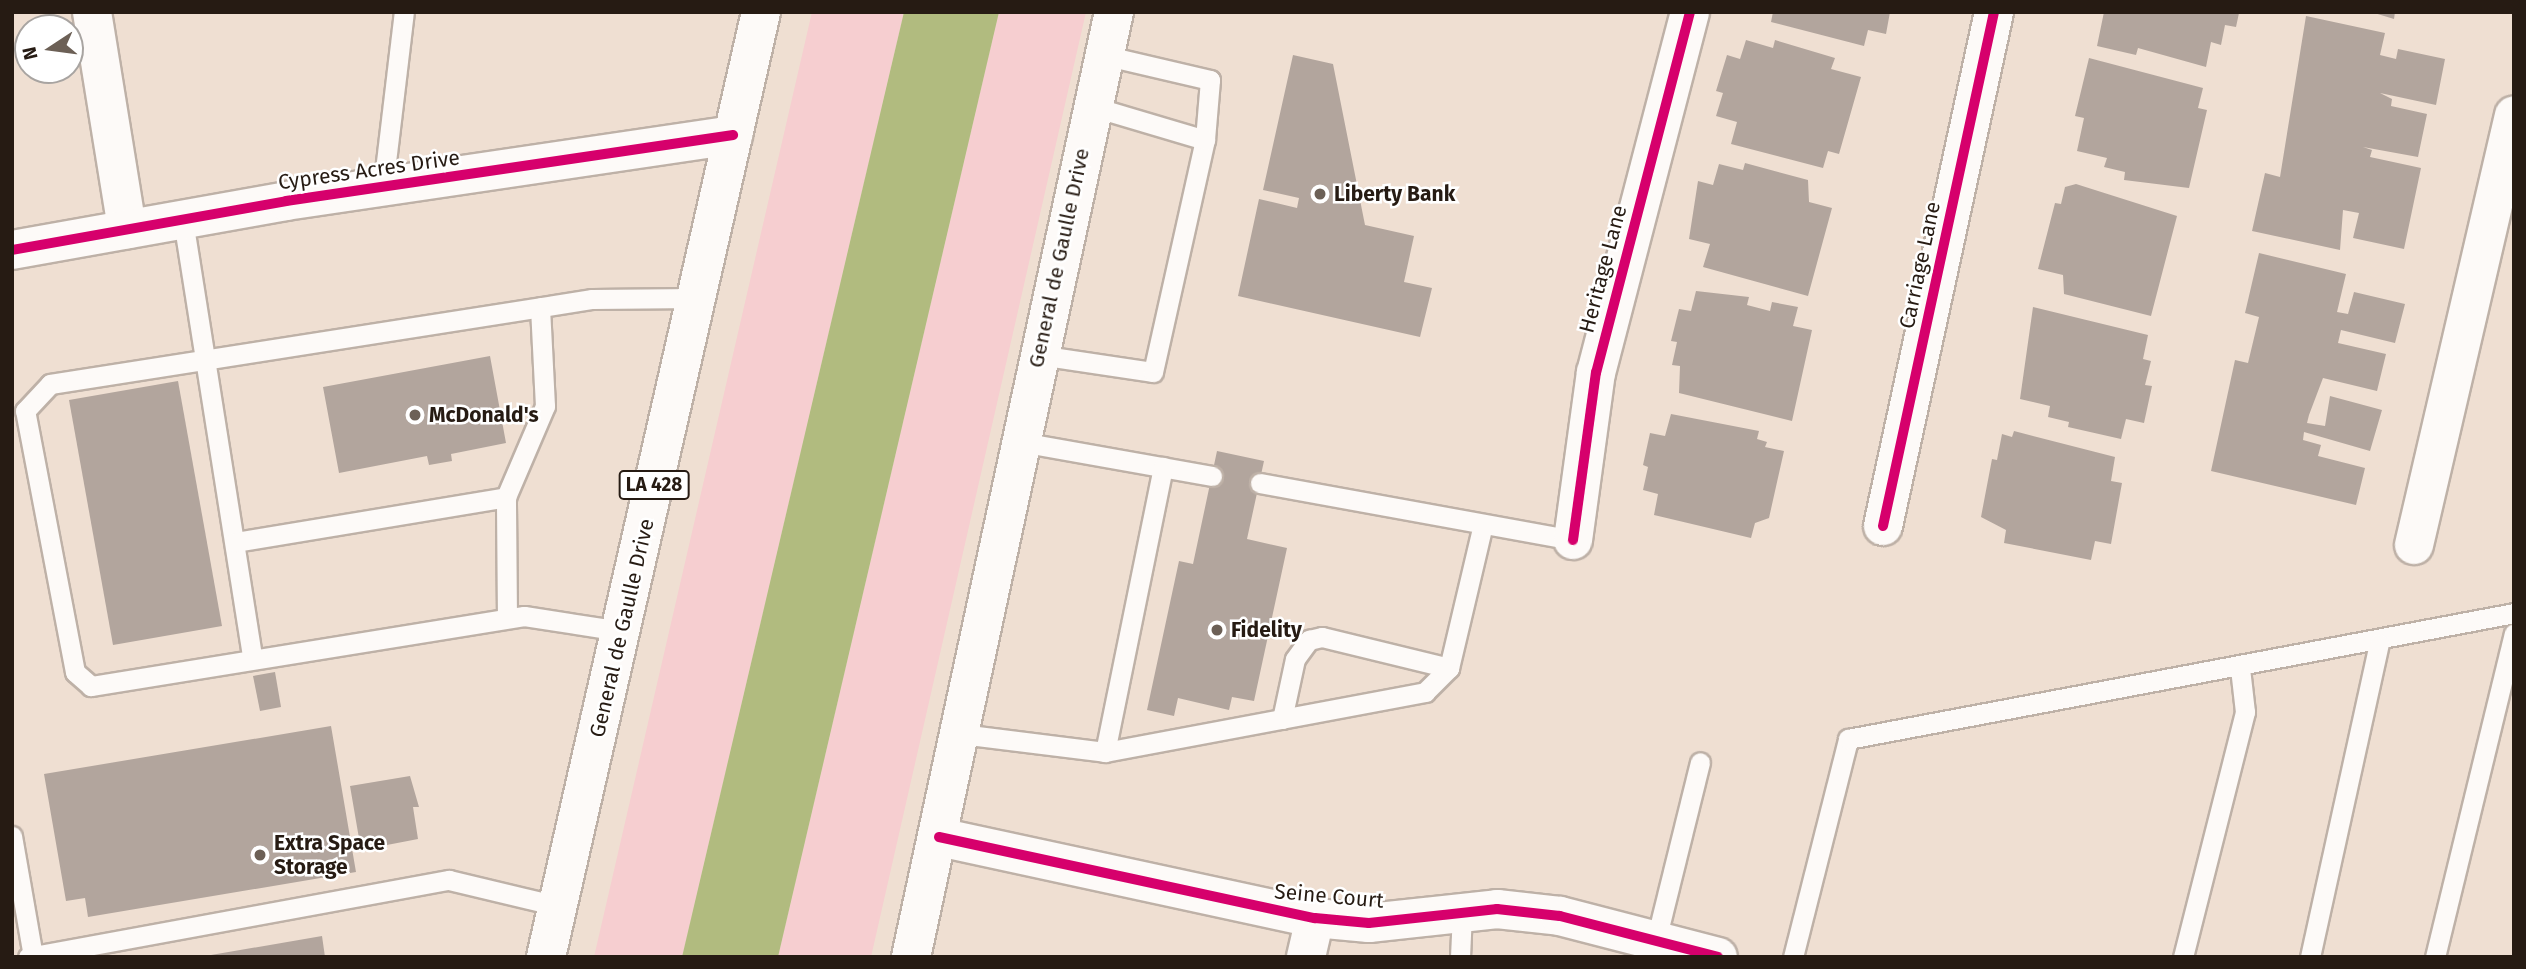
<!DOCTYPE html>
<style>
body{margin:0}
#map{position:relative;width:2526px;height:969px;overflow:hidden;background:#efdfd2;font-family:"Fira Sans",sans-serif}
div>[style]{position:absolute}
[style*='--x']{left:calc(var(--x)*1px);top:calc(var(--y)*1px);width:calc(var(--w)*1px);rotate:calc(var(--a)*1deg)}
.green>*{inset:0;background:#f6ced0}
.water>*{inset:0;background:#b1bb7f}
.building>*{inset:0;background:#b2a59d}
.roads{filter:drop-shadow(2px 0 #beb1a7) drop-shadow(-2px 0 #beb1a7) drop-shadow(0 2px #beb1a7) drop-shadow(0 -2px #beb1a7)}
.service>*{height:19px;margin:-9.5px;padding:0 9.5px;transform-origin:9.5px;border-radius:9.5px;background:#fdfaf8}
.minor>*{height:38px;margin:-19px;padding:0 19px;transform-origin:19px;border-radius:19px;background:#fdfaf8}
.primary>*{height:38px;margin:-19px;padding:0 19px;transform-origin:19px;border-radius:19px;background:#fdfaf8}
.cycleway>*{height:10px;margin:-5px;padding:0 5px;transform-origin:5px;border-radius:5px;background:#d6006c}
.dots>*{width:19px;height:19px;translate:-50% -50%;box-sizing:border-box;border:4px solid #fff;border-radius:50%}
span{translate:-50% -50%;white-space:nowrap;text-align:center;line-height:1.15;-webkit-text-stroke:5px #fff;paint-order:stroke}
.shield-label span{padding:2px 5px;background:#fff;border:2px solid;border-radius:5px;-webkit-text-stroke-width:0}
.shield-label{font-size:19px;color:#261b13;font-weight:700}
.street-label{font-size:21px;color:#261b13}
.poi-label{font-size:21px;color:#261b13;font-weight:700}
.left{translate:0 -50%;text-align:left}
.frame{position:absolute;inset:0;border:14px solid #261b13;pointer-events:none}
.north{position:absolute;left:14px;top:14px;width:70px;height:70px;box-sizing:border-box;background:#fff;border:2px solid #a8a4a1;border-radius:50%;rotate:257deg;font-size:19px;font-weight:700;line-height:28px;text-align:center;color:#261b13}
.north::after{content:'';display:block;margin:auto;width:24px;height:32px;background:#6c6056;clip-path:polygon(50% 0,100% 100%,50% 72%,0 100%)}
</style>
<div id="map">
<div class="green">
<i style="clip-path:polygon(812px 12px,904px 12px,682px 957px,594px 957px)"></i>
<i style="clip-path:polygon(999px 12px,1086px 12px,871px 957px,778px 957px)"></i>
</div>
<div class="water">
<i style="clip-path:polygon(904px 12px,999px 12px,778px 957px,682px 957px)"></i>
</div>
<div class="building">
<i style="clip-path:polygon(1773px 12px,1890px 12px,1886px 34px,1868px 30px,1864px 46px,1771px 22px)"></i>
<i style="clip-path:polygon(2104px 12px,2236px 12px,2239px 13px,2236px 27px,2225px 25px,2221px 45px,2211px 42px,2206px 67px,2138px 48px,2136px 55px,2097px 46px)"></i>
<i style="clip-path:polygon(2371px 12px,2395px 12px,2394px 19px)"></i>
<i style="clip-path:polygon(2306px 16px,2385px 33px,2380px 55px,2396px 59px,2398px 49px,2445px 59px,2436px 105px,2380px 93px,2392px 99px,2391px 106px,2427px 114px,2418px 157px,2363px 147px,2372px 150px,2370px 157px,2421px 168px,2404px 249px,2353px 238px,2359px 213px,2343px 210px,2340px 250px,2252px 231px,2265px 173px,2280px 177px)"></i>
<i style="clip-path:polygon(1746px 40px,1773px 48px,1775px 40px,1835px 58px,1831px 69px,1861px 77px,1839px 154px,1828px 151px,1823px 168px,1731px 144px,1737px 122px,1716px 116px,1723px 93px,1716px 91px,1727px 55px,1740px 59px)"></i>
<i style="clip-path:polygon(1293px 55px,1333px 64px,1365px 225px,1414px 236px,1404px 282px,1432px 288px,1420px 337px,1238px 296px,1259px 199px,1297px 208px,1299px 198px,1263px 190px)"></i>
<i style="clip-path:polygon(2089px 58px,2203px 88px,2198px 108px,2207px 110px,2189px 188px,2124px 180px,2125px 172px,2104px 167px,2107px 158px,2077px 151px,2084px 118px,2075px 116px)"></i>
<i style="clip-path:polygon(1745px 163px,1808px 180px,1809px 202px,1832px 208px,1808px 296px,1703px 267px,1710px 244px,1689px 239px,1698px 181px,1713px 185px,1719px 164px,1743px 170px)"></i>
<i style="clip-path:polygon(2076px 184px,2177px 216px,2151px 316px,2064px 294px,2063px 275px,2038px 269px,2055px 203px,2061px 204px,2065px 187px)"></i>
<i style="clip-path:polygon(2259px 253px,2346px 274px,2337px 312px,2348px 314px,2354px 292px,2405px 304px,2395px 343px,2341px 330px,2338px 343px,2386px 354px,2377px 391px,2323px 378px,2309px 415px,2307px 423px,2325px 426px,2330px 396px,2382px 410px,2370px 451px,2304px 432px,2303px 440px,2321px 445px,2318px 456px,2365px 468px,2356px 505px,2211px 471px,2235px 360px,2248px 363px,2259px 317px,2245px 313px)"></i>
<i style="clip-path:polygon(1696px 291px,1749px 297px,1747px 305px,1770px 311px,1772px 302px,1798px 307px,1793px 326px,1812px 330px,1792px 421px,1679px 393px,1680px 366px,1672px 365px,1677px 342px,1671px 341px,1679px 309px,1691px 311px)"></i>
<i style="clip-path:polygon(2033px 307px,2148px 335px,2143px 359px,2151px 361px,2145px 385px,2152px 386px,2144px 423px,2126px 419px,2121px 439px,2068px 427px,2069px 422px,2048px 417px,2050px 406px,2020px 399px)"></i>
<i style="clip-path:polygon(490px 356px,506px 443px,451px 454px,452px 461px,429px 465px,427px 456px,339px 473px,323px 387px)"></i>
<i style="clip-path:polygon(178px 381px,222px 626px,113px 645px,69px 400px)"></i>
<i style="clip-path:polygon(1671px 414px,1759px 431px,1757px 439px,1767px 442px,1765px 447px,1784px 451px,1769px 518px,1755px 523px,1751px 538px,1654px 515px,1658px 494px,1643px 490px,1648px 467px,1643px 465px,1650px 433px,1665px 436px)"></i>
<i style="clip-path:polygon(2014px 431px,2115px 457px,2111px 481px,2122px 483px,2111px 544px,2095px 541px,2091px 560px,2004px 543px,2006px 530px,1981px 517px,1992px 459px,1997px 460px,2002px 434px,2012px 437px)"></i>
<i style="clip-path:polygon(1217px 451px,1264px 461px,1247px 539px,1287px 548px,1254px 701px,1232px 697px,1229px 710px,1178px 698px,1174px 716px,1147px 710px,1179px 561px,1193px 564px)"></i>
<i style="clip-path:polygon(275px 672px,281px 707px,260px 711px,253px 676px)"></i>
<i style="clip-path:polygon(331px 726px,356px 872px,88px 917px,85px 898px,66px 901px,44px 774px)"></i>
<i style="clip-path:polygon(410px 776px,419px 807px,413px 807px,418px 839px,361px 850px,350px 786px)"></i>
<i style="clip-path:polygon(322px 936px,325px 957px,211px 957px,211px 955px)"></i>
</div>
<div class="roads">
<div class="service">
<i style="--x:1103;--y:55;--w:110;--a:13.2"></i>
<i style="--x:1210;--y:80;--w:60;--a:94.8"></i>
<i style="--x:383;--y:187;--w:176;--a:-83.2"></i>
<i style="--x:183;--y:220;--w:441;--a:81"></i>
<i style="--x:1039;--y:355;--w:115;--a:8.5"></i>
<i style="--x:1153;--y:372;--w:238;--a:-77.4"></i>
<i style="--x:1205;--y:140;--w:119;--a:-163.4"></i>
<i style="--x:1021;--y:442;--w:194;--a:10.1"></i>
<i style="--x:1260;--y:483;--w:318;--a:10.3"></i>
<i style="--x:235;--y:542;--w:275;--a:-9.4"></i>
<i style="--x:507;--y:618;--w:121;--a:-90.5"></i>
<i style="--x:506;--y:497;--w:99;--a:-66.8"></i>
<i style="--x:545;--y:406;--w:99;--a:-92.9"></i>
<i style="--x:621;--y:631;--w:98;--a:-171.2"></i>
<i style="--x:524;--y:616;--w:439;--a:170.8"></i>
<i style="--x:91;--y:686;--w:21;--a:-139"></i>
<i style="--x:75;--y:672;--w:266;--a:-100.8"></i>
<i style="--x:25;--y:411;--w:37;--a:-47"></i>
<i style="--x:50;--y:384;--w:549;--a:-8.91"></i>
<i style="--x:592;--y:299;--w:105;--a:-0.5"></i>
<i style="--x:1282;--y:719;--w:61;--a:-77.8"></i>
<i style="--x:1295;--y:659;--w:24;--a:-54"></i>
<i style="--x:1309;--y:640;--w:13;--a:-13"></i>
<i style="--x:1322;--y:637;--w:131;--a:13.7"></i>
<i style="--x:961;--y:734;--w:145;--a:7.1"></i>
<i style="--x:1105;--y:752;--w:326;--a:-10.6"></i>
<i style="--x:1425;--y:692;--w:34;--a:-45"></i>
<i style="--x:1449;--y:668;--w:148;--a:-76.7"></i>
<i style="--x:1105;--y:752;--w:291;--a:-78.5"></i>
<i style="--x:12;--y:836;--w:122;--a:80.1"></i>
<i style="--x:1656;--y:940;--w:183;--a:-76.1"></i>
<i style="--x:28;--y:957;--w:428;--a:-10.4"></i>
<i style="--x:449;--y:880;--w:112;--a:13.4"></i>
<i style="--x:1460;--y:957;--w:44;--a:-87.4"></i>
<i style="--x:1793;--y:957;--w:225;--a:-75.8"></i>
<i style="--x:1848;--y:739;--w:678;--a:-10.71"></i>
<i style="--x:2183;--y:957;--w:253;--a:-75.8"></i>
<i style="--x:2245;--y:712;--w:44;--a:-96.5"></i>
<i style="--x:2310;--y:957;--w:321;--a:-77.6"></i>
<i style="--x:2435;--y:957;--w:333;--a:-76.3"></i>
</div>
<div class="minor">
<i style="--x:92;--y:12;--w:220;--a:80.8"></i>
<i style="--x:12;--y:250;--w:278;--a:-10.1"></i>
<i style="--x:286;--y:201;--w:452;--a:-8.4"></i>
<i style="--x:1883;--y:526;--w:526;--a:-77.81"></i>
<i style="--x:1573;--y:540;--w:169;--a:-82.2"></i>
<i style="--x:1596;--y:373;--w:373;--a:-75.4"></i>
<i style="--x:2414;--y:545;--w:441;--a:-76.9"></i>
<i style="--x:939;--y:837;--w:385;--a:12.2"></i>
<i style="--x:1315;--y:918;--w:54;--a:5.3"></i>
<i style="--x:1369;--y:923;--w:129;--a:-6.2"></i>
<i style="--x:1497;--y:909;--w:63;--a:6.3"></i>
<i style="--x:1560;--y:916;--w:163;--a:14.5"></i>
<i style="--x:1306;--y:957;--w:40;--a:-77"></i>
</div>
<div class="primary">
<i style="--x:546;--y:957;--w:969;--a:-77.18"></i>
<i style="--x:911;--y:957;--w:967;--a:-77.88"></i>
</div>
</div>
<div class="cycleway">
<i style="--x:12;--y:250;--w:278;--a:-10.1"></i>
<i style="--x:286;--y:201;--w:452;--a:-8.4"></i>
<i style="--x:1883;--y:526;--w:526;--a:-77.81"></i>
<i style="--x:1573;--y:540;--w:169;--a:-82.2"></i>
<i style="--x:1596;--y:373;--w:373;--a:-75.4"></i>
<i style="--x:939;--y:837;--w:385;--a:12.2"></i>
<i style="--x:1315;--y:918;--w:54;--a:5.3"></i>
<i style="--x:1369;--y:923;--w:129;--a:-6.2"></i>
<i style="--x:1497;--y:909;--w:63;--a:6.3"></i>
<i style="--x:1560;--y:916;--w:163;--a:14.5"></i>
</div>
<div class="dots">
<i style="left:1320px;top:194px;background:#6c6056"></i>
<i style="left:415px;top:415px;background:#6c6056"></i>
<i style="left:1217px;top:630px;background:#6c6056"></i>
<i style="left:260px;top:855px;background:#6c6056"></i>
</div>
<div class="shield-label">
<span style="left:654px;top:485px">LA 428</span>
</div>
<div class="street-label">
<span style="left:369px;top:170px;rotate:-8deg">Cypress Acres Drive</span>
<span style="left:1059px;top:258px;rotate:-78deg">General de Gaulle Drive</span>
<span style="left:1920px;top:265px;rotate:-78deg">Carriage Lane</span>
<span style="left:1603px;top:269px;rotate:-75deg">Heritage Lane</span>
<span style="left:622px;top:628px;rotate:-77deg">General de Gaulle Drive</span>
<span style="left:1329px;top:896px;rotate:5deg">Seine Court</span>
</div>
<div class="poi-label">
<span class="left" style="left:1334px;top:194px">Liberty Bank</span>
<span class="left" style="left:429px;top:415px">McDonald's</span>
<span class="left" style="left:1231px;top:630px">Fidelity</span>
<span class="left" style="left:274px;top:855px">Extra Space<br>Storage</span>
</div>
<div class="frame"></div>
<div class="north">N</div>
</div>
